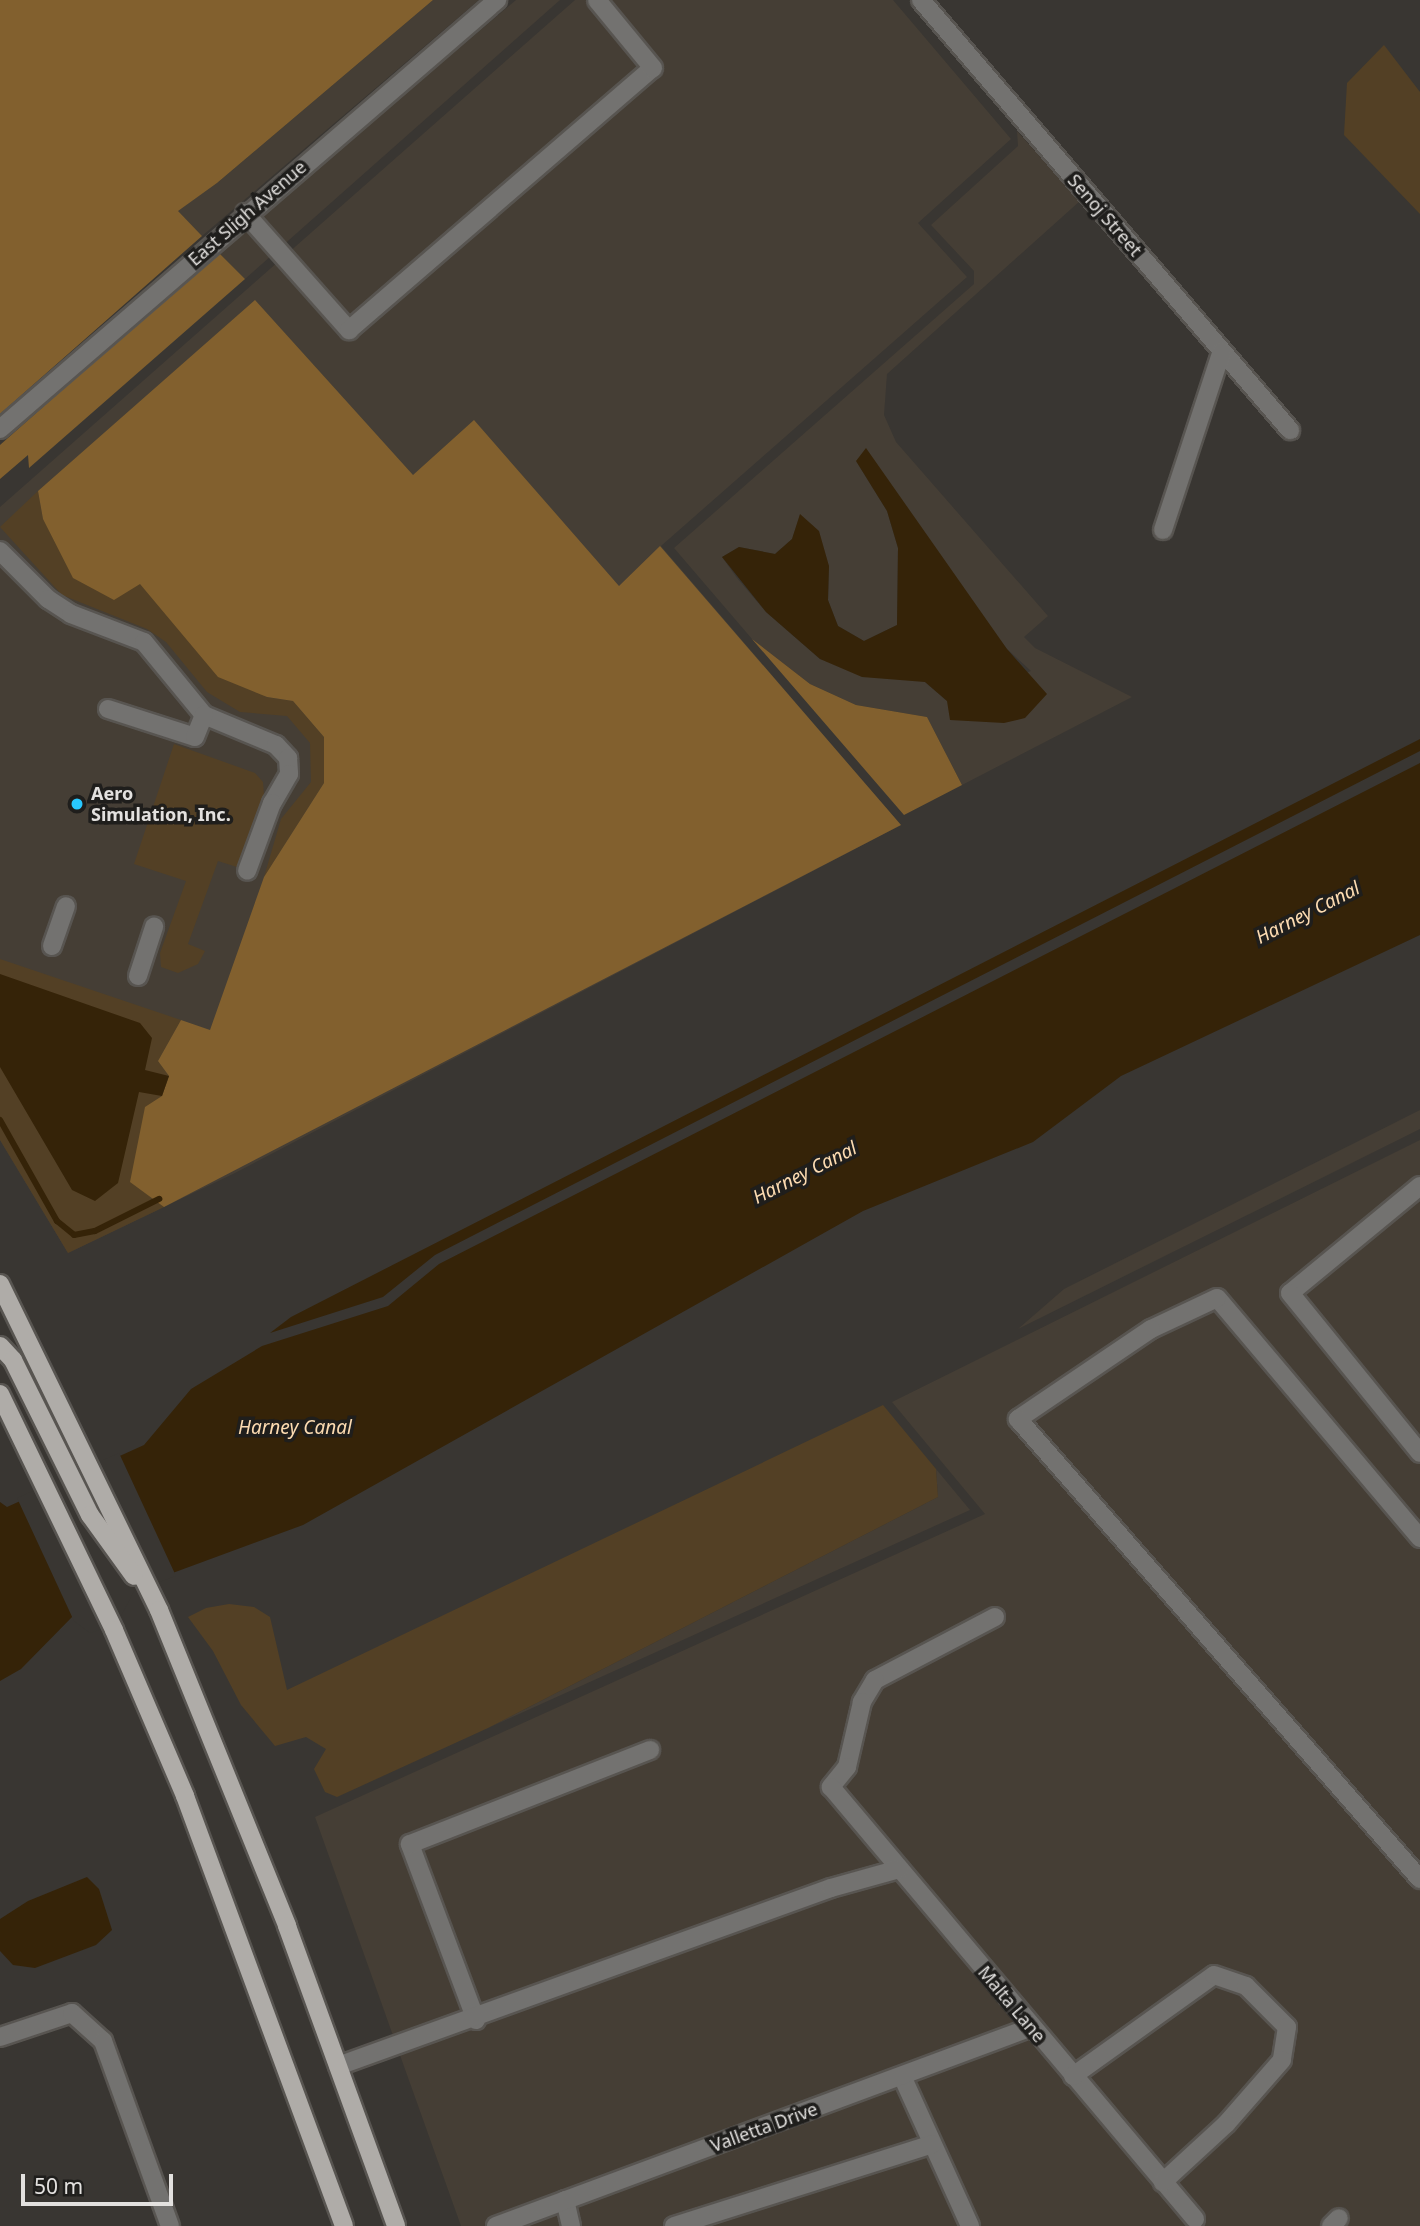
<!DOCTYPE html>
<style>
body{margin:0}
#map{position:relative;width:1420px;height:2226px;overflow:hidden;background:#393632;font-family:"Noto Sans",sans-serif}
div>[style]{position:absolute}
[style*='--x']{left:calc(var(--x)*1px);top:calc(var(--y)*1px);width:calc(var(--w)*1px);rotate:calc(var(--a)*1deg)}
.built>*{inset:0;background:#453e35}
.green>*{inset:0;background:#534025}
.forest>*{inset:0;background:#82602e}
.water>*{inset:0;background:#352308}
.pier>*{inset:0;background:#393632}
.stream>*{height:6px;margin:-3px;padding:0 3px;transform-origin:3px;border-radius:3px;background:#352308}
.roads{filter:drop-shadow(2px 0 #585551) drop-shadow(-2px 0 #585551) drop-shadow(0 2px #585551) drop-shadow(0 -2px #585551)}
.minor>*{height:18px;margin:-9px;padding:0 9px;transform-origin:9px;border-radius:9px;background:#737270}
.major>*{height:18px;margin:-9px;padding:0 9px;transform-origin:9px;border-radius:9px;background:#afaca8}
.dots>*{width:19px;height:19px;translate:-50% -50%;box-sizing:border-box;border:4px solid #1f1e1c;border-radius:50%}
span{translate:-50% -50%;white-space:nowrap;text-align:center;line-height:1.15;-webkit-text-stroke:7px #1f1e1c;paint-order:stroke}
.street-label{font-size:18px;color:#e3e1df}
.poi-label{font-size:18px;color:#e3e1df;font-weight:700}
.left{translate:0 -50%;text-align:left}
.water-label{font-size:19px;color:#fcdbb1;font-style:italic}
.scale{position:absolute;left:21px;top:2174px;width:152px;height:32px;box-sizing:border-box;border:4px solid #e3e1df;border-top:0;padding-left:9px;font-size:21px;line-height:24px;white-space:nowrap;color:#e3e1df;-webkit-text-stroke:5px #1f1e1c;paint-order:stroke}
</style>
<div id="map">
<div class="built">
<i style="clip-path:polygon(433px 0,479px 0,202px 236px,177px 211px,217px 183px)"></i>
<i style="clip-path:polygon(516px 0,560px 0,245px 279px,218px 252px)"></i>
<i style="clip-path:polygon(575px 0,893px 0,1011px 139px,918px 223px,967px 277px,661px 546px,901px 825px,235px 1173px,68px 1253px,0 1140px,0 507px)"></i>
<i style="clip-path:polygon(evenodd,1017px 131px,1080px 201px,887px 374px,884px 415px,896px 442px,1048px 616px,1024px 637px,1035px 648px,1132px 697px,962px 785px,927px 717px,856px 705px,810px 684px,752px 639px,674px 548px,974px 284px,974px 271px,931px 225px,1018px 146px,1017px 131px,856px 461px,1007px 649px,1031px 671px,947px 701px,925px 682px,820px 659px,766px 612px,737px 578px,722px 557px,739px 547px,775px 554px,792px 539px,800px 515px,829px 566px,828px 600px,838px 626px,864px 641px,897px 625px,898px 548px,887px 511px,856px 461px)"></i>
<i style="clip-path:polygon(1420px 1110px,1420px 1129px,1018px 1329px,1064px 1289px)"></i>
<i style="clip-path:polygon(1420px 1140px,1420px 2226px,461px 2226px,315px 1817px,985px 1514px,892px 1402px)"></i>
<i style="clip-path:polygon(936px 1469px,970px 1510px,488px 1728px,938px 1497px)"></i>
</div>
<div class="green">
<i style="clip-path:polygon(1384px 45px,1420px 92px,1420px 214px,1344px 135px,1347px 83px)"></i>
<i style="clip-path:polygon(38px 491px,43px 519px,140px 584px,266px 697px,293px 701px,324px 737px,324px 783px,264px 877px,281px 819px,311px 782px,310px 743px,287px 716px,240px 712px,207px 692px,166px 642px,147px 629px,62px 595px,0 527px)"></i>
<i style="clip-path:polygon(174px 744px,255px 773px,263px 782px,264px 795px,237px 867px,218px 861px,188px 944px,205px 951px,198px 964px,178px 973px,161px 967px,160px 953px,186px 881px,134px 864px)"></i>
<i style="clip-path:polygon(0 959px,181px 1020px,158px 1061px,169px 1076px,159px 1199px,164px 1207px,68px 1253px,0 1140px)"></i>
<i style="clip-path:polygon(883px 1405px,936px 1469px,938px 1497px,488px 1728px,337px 1797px,325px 1792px,314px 1769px,326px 1749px,306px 1737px,275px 1746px,241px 1705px,213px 1651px,188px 1617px,206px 1608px,229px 1604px,254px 1607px,270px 1617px,287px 1690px)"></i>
</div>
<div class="forest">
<i style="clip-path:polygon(0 0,433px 0,217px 183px,178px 211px,202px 236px,0 414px)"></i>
<i style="clip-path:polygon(218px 252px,245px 279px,29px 468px,28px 455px,0 479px,0 445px)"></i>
<i style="clip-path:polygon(255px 300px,413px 475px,474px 420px,619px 586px,660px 546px,901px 825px,164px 1207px,130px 1182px,145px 1107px,162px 1096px,169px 1076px,158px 1061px,181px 1020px,210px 1030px,264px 877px,324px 783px,324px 737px,293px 701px,267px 697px,218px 677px,140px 584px,114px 600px,73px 578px,43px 519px,38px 491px)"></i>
<i style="clip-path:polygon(752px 639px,810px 684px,856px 705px,927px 717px,962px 785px,904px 815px)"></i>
</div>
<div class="water">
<i style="clip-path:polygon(866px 448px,1007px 649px,1047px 694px,1025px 718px,1004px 723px,950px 720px,947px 701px,925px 682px,862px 677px,820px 659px,766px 612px,722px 557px,739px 547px,775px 554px,792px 539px,800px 514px,819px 531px,829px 566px,828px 600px,838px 626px,864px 641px,897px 625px,898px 548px,887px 511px,856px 461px)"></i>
<i style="clip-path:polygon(1420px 739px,1420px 751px,435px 1255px,383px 1297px,270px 1333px,291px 1317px)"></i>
<i style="clip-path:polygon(1420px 763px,1420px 935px,1121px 1076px,1033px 1142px,863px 1211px,303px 1525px,132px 1588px,73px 1616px,21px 1669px,0 1681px,0 1502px,7px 1507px,144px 1445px,191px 1389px,262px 1346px,388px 1306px,439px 1264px)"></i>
<i style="clip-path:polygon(0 974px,140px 1023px,152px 1038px,145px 1070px,169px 1076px,162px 1096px,139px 1092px,118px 1183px,95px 1201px,72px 1190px,0 1067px)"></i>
<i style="clip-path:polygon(87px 1877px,99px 1889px,112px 1930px,96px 1945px,35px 1968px,13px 1965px,0 1951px,0 1919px,28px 1901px)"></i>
</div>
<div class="pier">
<i style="clip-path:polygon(119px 1453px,176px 1576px,134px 1591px,117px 1624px,90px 1633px,74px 1621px,17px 1498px)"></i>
</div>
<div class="stream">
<i style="--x:0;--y:1120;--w:116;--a:60.6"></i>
<i style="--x:57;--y:1221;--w:22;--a:39"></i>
<i style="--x:74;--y:1235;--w:21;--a:-11"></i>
<i style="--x:95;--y:1231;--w:72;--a:-26.6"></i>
</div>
<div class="roads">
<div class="minor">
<i style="--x:921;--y:0;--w:567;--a:49.37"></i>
<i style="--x:245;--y:213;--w:157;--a:48.4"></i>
<i style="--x:349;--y:330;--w:401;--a:-40.8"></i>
<i style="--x:653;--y:68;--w:88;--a:-129.5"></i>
<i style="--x:0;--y:429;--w:657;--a:-40.8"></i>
<i style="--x:1163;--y:530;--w:188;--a:-71.8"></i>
<i style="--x:0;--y:551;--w:68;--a:45"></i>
<i style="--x:48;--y:599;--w:27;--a:33"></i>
<i style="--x:71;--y:614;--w:78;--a:21"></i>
<i style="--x:144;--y:642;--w:94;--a:50.6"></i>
<i style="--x:204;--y:715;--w:78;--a:22.6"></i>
<i style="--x:276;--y:745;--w:18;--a:47"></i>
<i style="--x:288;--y:758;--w:16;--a:86"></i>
<i style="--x:289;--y:774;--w:34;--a:120"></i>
<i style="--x:272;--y:803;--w:72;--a:110.2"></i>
<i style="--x:108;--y:709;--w:91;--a:17.8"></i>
<i style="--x:195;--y:737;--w:24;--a:-68"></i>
<i style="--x:52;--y:946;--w:42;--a:-70.7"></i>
<i style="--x:138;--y:976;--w:52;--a:-71.9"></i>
<i style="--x:1420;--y:1186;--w:168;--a:140.5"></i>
<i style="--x:1290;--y:1293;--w:206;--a:50.9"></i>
<i style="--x:1420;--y:1538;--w:314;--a:-130.2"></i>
<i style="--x:1217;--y:1298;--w:73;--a:154.8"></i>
<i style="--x:1151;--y:1329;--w:161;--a:145.9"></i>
<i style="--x:1018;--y:1419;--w:611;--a:48.85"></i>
<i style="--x:995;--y:1617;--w:136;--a:152.3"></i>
<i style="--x:875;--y:1680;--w:26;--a:121"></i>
<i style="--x:862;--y:1702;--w:67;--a:103"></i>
<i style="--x:847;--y:1767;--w:26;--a:129"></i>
<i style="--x:831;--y:1787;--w:565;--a:49.88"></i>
<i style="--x:476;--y:2020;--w:188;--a:-110.6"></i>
<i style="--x:410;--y:1844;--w:258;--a:-21.4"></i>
<i style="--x:0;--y:2037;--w:76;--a:-18.4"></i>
<i style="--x:72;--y:2013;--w:42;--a:42.1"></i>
<i style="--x:103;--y:2041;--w:197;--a:70.1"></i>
<i style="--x:338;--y:2066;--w:524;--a:-19.85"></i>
<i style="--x:831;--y:1888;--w:71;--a:-15.6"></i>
<i style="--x:902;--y:2076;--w:165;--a:65.6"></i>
<i style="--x:1073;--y:2076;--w:173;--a:-35.6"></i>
<i style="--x:1214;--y:1975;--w:34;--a:19"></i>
<i style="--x:1246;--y:1986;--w:58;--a:45"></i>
<i style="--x:1287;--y:2027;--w:33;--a:99"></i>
<i style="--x:1282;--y:2060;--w:85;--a:131.2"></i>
<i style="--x:1226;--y:2124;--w:86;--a:137.4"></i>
<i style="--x:565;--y:2200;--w:27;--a:77"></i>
<i style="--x:496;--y:2226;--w:572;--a:-20.37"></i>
<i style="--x:674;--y:2226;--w:271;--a:-17.6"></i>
<i style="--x:1331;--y:2226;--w:11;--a:-45"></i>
</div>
<div class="major">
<i style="--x:0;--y:1284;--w:363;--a:64"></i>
<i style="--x:159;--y:1610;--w:341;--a:67.9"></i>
<i style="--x:287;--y:1926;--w:319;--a:70"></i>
<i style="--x:0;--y:1346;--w:19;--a:47"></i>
<i style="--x:13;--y:1360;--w:173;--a:63.6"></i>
<i style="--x:90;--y:1515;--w:75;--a:54.2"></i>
<i style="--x:0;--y:1394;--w:262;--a:64.2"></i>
<i style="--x:114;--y:1630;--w:181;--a:66.8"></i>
<i style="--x:185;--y:1796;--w:458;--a:69.7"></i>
</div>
</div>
<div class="dots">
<i style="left:77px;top:804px;background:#28c8ff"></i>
</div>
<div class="street-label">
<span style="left:247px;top:213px;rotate:-41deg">East Sligh Avenue</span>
<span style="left:1105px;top:215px;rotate:49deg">Senoj Street</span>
<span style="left:1012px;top:2004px;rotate:50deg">Malta Lane</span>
<span style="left:764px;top:2127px;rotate:-20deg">Valletta Drive</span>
</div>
<div class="poi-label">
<span class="left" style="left:91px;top:804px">Aero<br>Simulation, Inc.</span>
</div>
<div class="water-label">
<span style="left:1308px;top:913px;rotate:-27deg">Harney Canal</span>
<span style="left:805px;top:1173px;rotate:-27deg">Harney Canal</span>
<span style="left:295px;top:1428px">Harney Canal</span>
</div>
<div class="scale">50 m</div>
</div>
